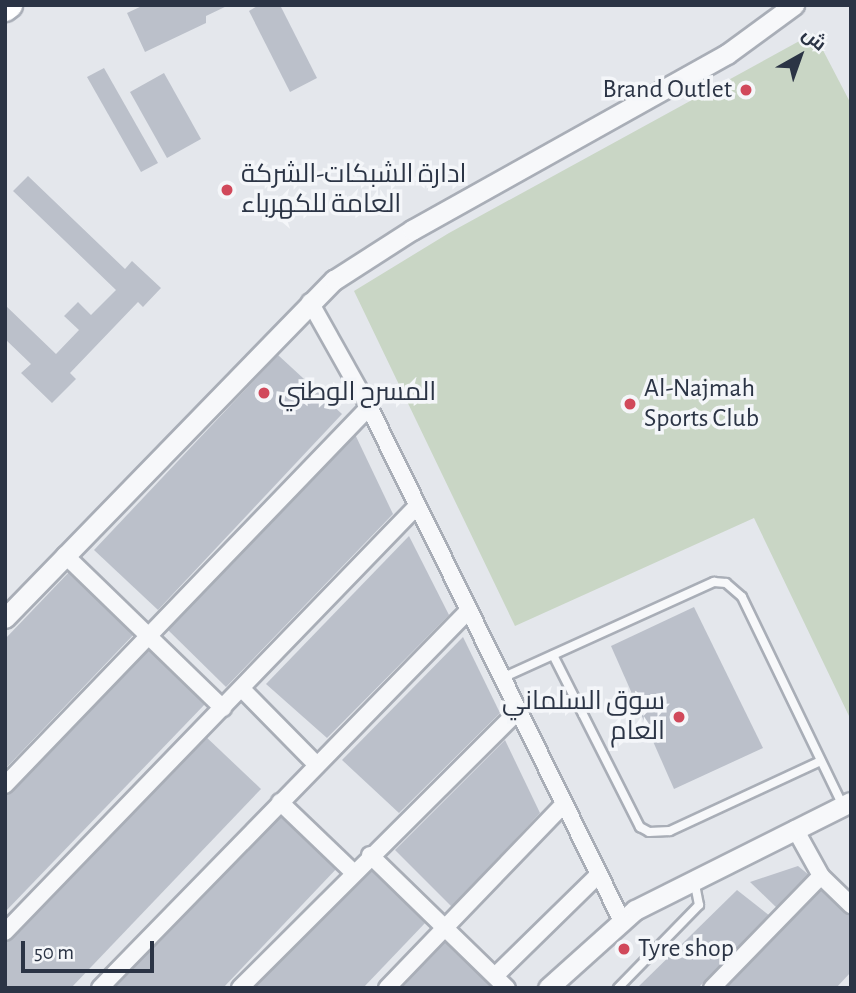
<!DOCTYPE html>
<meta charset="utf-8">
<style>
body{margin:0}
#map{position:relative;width:856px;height:993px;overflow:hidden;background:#e4e7ec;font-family:"Alegreya Sans",Cairo,sans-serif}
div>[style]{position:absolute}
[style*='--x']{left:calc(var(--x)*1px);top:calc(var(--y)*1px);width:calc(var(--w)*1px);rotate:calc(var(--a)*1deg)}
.green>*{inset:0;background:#c9d6c5}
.building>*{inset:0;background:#bbc0ca}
.roads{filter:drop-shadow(2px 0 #a9aeb7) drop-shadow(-2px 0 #a9aeb7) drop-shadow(0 2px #a9aeb7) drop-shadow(0 -2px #a9aeb7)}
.service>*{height:8px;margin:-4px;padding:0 4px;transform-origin:4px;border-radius:4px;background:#f7f8fa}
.minor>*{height:16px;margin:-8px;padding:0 8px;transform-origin:8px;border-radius:8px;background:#f7f8fa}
.tertiary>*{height:19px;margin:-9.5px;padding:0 9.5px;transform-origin:9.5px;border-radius:9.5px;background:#f7f8fa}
.trunk>*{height:26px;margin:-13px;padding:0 13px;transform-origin:13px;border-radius:13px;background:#fff}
.dots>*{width:19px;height:19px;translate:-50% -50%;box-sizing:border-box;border:4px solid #f4f6f9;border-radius:50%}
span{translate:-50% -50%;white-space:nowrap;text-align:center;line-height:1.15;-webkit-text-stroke:7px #f4f6f9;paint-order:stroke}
.poi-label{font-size:26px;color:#2b3445}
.right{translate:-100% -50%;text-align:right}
.left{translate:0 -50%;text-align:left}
.frame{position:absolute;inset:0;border:7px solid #2b3445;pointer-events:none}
.north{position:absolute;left:765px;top:21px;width:70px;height:70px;-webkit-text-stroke:5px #f4f6f9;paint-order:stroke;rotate:40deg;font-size:19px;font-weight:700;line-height:28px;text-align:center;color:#2b3445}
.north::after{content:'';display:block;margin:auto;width:24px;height:32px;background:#2b3445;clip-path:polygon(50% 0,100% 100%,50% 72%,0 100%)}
.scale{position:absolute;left:21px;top:941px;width:133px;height:32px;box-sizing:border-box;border:4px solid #2b3445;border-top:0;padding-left:9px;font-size:21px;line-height:24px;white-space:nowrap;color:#2b3445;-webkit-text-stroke:5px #f4f6f9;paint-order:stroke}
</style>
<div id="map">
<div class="green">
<i style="clip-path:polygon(814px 33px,851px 104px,849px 716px,754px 518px,515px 626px,354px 291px,449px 233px)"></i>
</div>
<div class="building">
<i style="clip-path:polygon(144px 5px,229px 5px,206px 16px,206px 23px,145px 52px,127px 13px)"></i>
<i style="clip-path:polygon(259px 5px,280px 5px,317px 78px,290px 92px,249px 11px)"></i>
<i style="clip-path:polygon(104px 68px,158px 163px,141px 172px,87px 77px)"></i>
<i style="clip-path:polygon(164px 73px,201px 139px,167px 158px,130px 92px)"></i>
<i style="clip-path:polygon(28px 176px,125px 269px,132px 261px,161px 288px,143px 307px,138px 302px,70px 373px,76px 379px,52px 403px,21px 373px,31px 364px,5px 339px,5px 305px,56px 354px,79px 330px,64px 316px,78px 302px,91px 315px,116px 290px,13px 191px)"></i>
<i style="clip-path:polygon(278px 355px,342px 414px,158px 610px,94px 550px)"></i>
<i style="clip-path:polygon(352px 428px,393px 514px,226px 687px,165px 627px)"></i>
<i style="clip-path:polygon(409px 536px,449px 615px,327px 738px,266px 684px)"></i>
<i style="clip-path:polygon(72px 569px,137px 631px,5px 769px,5px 639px)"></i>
<i style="clip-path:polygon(694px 607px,763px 748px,674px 789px,611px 646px)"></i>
<i style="clip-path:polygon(463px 637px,500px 713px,399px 813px,342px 760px)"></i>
<i style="clip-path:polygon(146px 643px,207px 702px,5px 912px,5px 790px)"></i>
<i style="clip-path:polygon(203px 734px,261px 789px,71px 988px,5px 988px,5px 940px)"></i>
<i style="clip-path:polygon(505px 740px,540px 813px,452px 907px,395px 850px)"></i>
<i style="clip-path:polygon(281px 811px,339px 866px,223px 988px,112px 988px)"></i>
<i style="clip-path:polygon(366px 863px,426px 922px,363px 988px,246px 988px)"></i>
<i style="clip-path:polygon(798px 866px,809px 875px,778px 909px,750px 882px)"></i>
<i style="clip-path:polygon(821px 882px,851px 912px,851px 972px,836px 988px,716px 988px)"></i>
<i style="clip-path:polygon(737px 890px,770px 916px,698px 988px,637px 988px)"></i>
<i style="clip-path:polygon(444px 940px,494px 988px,398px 988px)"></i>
</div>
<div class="roads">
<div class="service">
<i style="--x:553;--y:655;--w:193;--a:63.2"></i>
<i style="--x:640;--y:827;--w:10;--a:29"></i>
<i style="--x:649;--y:832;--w:21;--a:-3"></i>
<i style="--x:670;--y:831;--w:166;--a:-24.9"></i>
<i style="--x:502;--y:678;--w:233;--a:-24.4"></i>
<i style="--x:714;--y:582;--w:12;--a:5"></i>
<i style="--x:726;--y:583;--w:21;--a:41"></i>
<i style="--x:742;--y:597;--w:232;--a:64.2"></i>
<i style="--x:618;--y:988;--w:116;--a:-45.7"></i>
<i style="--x:699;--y:905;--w:25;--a:-101"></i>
</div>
<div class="minor">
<i style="--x:310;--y:302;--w:120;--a:60.7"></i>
<i style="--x:369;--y:407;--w:571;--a:63.79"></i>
<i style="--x:65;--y:555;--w:220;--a:44.1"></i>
<i style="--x:242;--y:689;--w:105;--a:45.4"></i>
<i style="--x:5;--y:785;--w:525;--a:-46.08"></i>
<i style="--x:280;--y:802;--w:100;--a:43.8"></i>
<i style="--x:795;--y:829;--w:54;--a:61"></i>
<i style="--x:821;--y:876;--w:42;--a:44"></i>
<i style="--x:370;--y:855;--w:191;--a:44.2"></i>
<i style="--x:5;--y:932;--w:593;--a:-45.96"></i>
<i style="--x:495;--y:976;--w:144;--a:-44.4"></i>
<i style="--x:100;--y:988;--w:528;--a:-45.69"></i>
<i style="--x:240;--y:988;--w:392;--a:-44.9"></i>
<i style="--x:387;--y:988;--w:252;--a:-46.1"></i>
<i style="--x:712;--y:988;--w:156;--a:-45.8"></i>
</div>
<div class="tertiary">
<i style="--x:5;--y:618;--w:472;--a:-45.8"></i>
<i style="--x:334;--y:280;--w:93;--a:-32.7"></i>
<i style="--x:412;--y:230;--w:361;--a:-29.2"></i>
<i style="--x:727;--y:54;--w:83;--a:-36.2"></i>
<i style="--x:548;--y:988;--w:117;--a:-41.9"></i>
<i style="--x:635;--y:910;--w:241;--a:-26.6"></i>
</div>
<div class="trunk">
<i style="--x:5;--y:8;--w:5;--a:-37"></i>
</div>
</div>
<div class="dots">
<i style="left:746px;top:90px;background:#d1495b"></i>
<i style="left:227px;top:190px;background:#d1495b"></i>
<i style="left:264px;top:393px;background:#d1495b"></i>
<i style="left:630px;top:404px;background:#d1495b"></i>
<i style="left:679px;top:717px;background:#d1495b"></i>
<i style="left:624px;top:949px;background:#d1495b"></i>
</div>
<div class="poi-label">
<span class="right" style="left:732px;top:90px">Brand Outlet</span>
<span class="left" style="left:241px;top:190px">ادارة الشبكات-الشركة<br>العامة للكهرباء</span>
<span class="left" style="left:644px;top:404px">Al-Najmah<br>Sports Club</span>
<span class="left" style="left:278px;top:393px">المسرح الوطني</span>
<span class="right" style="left:665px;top:717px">سوق السلماني<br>العام</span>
<span class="left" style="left:638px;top:949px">Tyre shop</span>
</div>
<div class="frame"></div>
<div class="north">ش</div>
<div class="scale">50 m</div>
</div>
